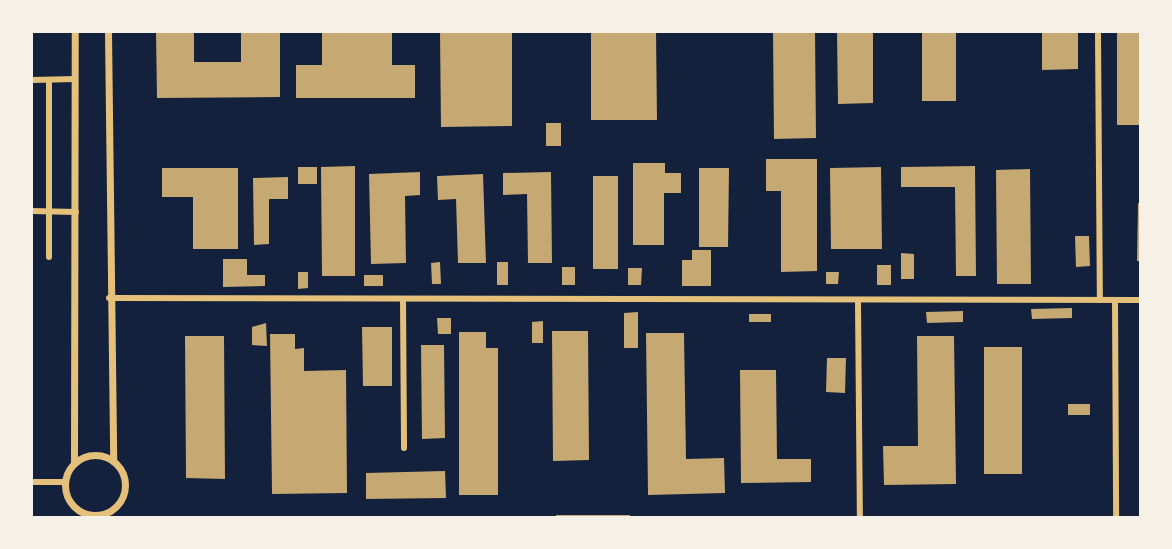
<!DOCTYPE html>
<style>
body{margin:0}
#map{position:relative;width:1172px;height:549px;overflow:hidden;background:#14213d;font-family:Inter,sans-serif}
div>[style]{position:absolute}
[style*='--x']{left:calc(var(--x)*1px);top:calc(var(--y)*1px);width:calc(var(--w)*1px);rotate:calc(var(--a)*1deg)}
.building>*{inset:0;background:#c6a872}
.minor>*{height:6px;margin:-3px;padding:0 3px;transform-origin:3px;border-radius:3px;background:#e5c07b}
.tertiary>*{height:7px;margin:-3.5px;padding:0 3.5px;transform-origin:3.5px;border-radius:3.5px;background:#e5c07b}
.tertiary>.ring{margin:-3.5px;padding:0;box-sizing:content-box;background:none;border:7px solid #e5c07b;border-radius:50%}
span{translate:-50% -50%;white-space:nowrap;text-align:center;line-height:1.15;-webkit-text-stroke:6px #f6f1e7;paint-order:stroke}
.frame{position:absolute;inset:0;border:33px solid #f6f1e7;pointer-events:none}
</style>
<div id="map">
<div class="building">
<i style="clip-path:polygon(156px 32px,194px 32px,194px 62px,241px 62px,241px 32px,280px 32px,280px 97px,157px 98px)"></i>
<i style="clip-path:polygon(322px 32px,392px 32px,392px 65px,415px 65px,415px 98px,296px 98px,296px 65px,322px 65px)"></i>
<i style="clip-path:polygon(440px 32px,512px 32px,512px 126px,441px 127px)"></i>
<i style="clip-path:polygon(591px 32px,656px 32px,657px 120px,591px 120px)"></i>
<i style="clip-path:polygon(773px 32px,815px 32px,816px 138px,774px 139px)"></i>
<i style="clip-path:polygon(837px 32px,873px 32px,873px 103px,838px 104px)"></i>
<i style="clip-path:polygon(922px 32px,956px 32px,956px 101px,922px 101px)"></i>
<i style="clip-path:polygon(1042px 32px,1078px 32px,1078px 69px,1042px 70px)"></i>
<i style="clip-path:polygon(1117px 32px,1140px 32px,1140px 125px,1117px 125px)"></i>
<i style="clip-path:polygon(546px 123px,561px 123px,561px 146px,546px 146px)"></i>
<i style="clip-path:polygon(766px 159px,817px 159px,817px 271px,781px 272px,781px 191px,766px 191px)"></i>
<i style="clip-path:polygon(633px 163px,665px 163px,665px 173px,681px 173px,681px 193px,664px 193px,664px 245px,633px 245px)"></i>
<i style="clip-path:polygon(355px 166px,355px 276px,322px 276px,321px 167px)"></i>
<i style="clip-path:polygon(975px 166px,976px 276px,956px 276px,955px 187px,901px 187px,901px 167px)"></i>
<i style="clip-path:polygon(298px 167px,317px 167px,317px 184px,298px 184px)"></i>
<i style="clip-path:polygon(881px 167px,882px 249px,831px 249px,830px 168px)"></i>
<i style="clip-path:polygon(162px 168px,238px 168px,238px 249px,193px 249px,193px 197px,162px 197px)"></i>
<i style="clip-path:polygon(699px 168px,729px 168px,728px 247px,699px 247px)"></i>
<i style="clip-path:polygon(1030px 169px,1031px 284px,997px 284px,996px 170px)"></i>
<i style="clip-path:polygon(420px 172px,420px 195px,405px 196px,406px 263px,371px 264px,369px 174px)"></i>
<i style="clip-path:polygon(551px 172px,552px 263px,528px 263px,527px 194px,503px 195px,503px 173px)"></i>
<i style="clip-path:polygon(483px 174px,486px 263px,458px 263px,456px 199px,438px 200px,437px 176px)"></i>
<i style="clip-path:polygon(593px 176px,618px 176px,618px 269px,593px 269px)"></i>
<i style="clip-path:polygon(288px 177px,288px 199px,269px 199px,269px 244px,254px 245px,253px 178px)"></i>
<i style="clip-path:polygon(1138px 203px,1140px 203px,1140px 261px,1137px 261px)"></i>
<i style="clip-path:polygon(1075px 236px,1089px 236px,1090px 266px,1076px 267px)"></i>
<i style="clip-path:polygon(692px 250px,711px 250px,711px 286px,682px 286px,682px 260px,692px 260px)"></i>
<i style="clip-path:polygon(901px 253px,914px 254px,914px 279px,901px 279px)"></i>
<i style="clip-path:polygon(223px 259px,247px 259px,247px 275px,265px 275px,265px 286px,223px 287px)"></i>
<i style="clip-path:polygon(440px 262px,441px 284px,432px 284px,431px 263px)"></i>
<i style="clip-path:polygon(497px 262px,508px 262px,508px 285px,497px 285px)"></i>
<i style="clip-path:polygon(877px 265px,891px 265px,891px 285px,877px 285px)"></i>
<i style="clip-path:polygon(562px 267px,575px 267px,575px 285px,562px 285px)"></i>
<i style="clip-path:polygon(628px 268px,642px 268px,641px 285px,628px 285px)"></i>
<i style="clip-path:polygon(298px 272px,308px 272px,308px 288px,298px 289px)"></i>
<i style="clip-path:polygon(826px 272px,839px 272px,838px 284px,826px 284px)"></i>
<i style="clip-path:polygon(364px 275px,383px 275px,383px 286px,364px 286px)"></i>
<i style="clip-path:polygon(1072px 308px,1072px 318px,1032px 319px,1031px 309px)"></i>
<i style="clip-path:polygon(963px 311px,963px 322px,927px 323px,926px 312px)"></i>
<i style="clip-path:polygon(638px 312px,638px 348px,624px 348px,624px 313px)"></i>
<i style="clip-path:polygon(749px 314px,771px 314px,771px 322px,749px 322px)"></i>
<i style="clip-path:polygon(437px 318px,451px 318px,451px 334px,438px 334px)"></i>
<i style="clip-path:polygon(543px 321px,543px 343px,532px 343px,532px 322px)"></i>
<i style="clip-path:polygon(266px 323px,267px 346px,252px 345px,252px 327px)"></i>
<i style="clip-path:polygon(362px 327px,392px 327px,392px 386px,363px 386px)"></i>
<i style="clip-path:polygon(552px 331px,588px 331px,589px 460px,553px 461px)"></i>
<i style="clip-path:polygon(459px 332px,486px 332px,486px 348px,498px 348px,498px 495px,459px 495px)"></i>
<i style="clip-path:polygon(646px 333px,684px 333px,686px 459px,724px 458px,725px 493px,648px 495px)"></i>
<i style="clip-path:polygon(270px 334px,295px 334px,295px 349px,304px 348px,304px 371px,346px 370px,347px 493px,272px 494px)"></i>
<i style="clip-path:polygon(185px 336px,224px 336px,225px 479px,186px 478px)"></i>
<i style="clip-path:polygon(917px 336px,954px 336px,956px 484px,884px 485px,883px 446px,918px 446px)"></i>
<i style="clip-path:polygon(421px 345px,444px 345px,445px 438px,422px 439px)"></i>
<i style="clip-path:polygon(984px 347px,1022px 347px,1022px 474px,984px 474px)"></i>
<i style="clip-path:polygon(827px 358px,846px 358px,845px 393px,826px 392px)"></i>
<i style="clip-path:polygon(740px 370px,776px 370px,777px 459px,811px 459px,811px 482px,741px 483px)"></i>
<i style="clip-path:polygon(1068px 404px,1090px 404px,1090px 415px,1068px 415px)"></i>
<i style="clip-path:polygon(445px 471px,446px 498px,366px 499px,366px 473px)"></i>
<i style="clip-path:polygon(556px 515px,630px 515px,630px 518px,556px 518px)"></i>
</div>
<div class="minor">
<i style="--x:1098;--y:32;--w:268;--a:89.6"></i>
<i style="--x:32;--y:80;--w:43;--a:-1.3"></i>
<i style="--x:49;--y:80;--w:177;--a:90"></i>
<i style="--x:32;--y:211;--w:44;--a:1.3"></i>
<i style="--x:109;--y:298;--w:1031;--a:0.11"></i>
<i style="--x:403;--y:299;--w:149;--a:89.6"></i>
<i style="--x:1115;--y:300;--w:218;--a:89.7"></i>
<i style="--x:858;--y:302;--w:216;--a:89.5"></i>
<i style="--x:32;--y:482;--w:33;--a:0"></i>
</div>
<div class="tertiary">
<i style="--x:108;--y:32;--w:429;--a:89.3"></i>
<i class="ring" style="left:65px;top:455px;width:53px;height:53px"></i>
<i style="--x:74;--y:463;--w:431;--a:-89.9"></i>
</div>
<div class="frame"></div>
</div>
